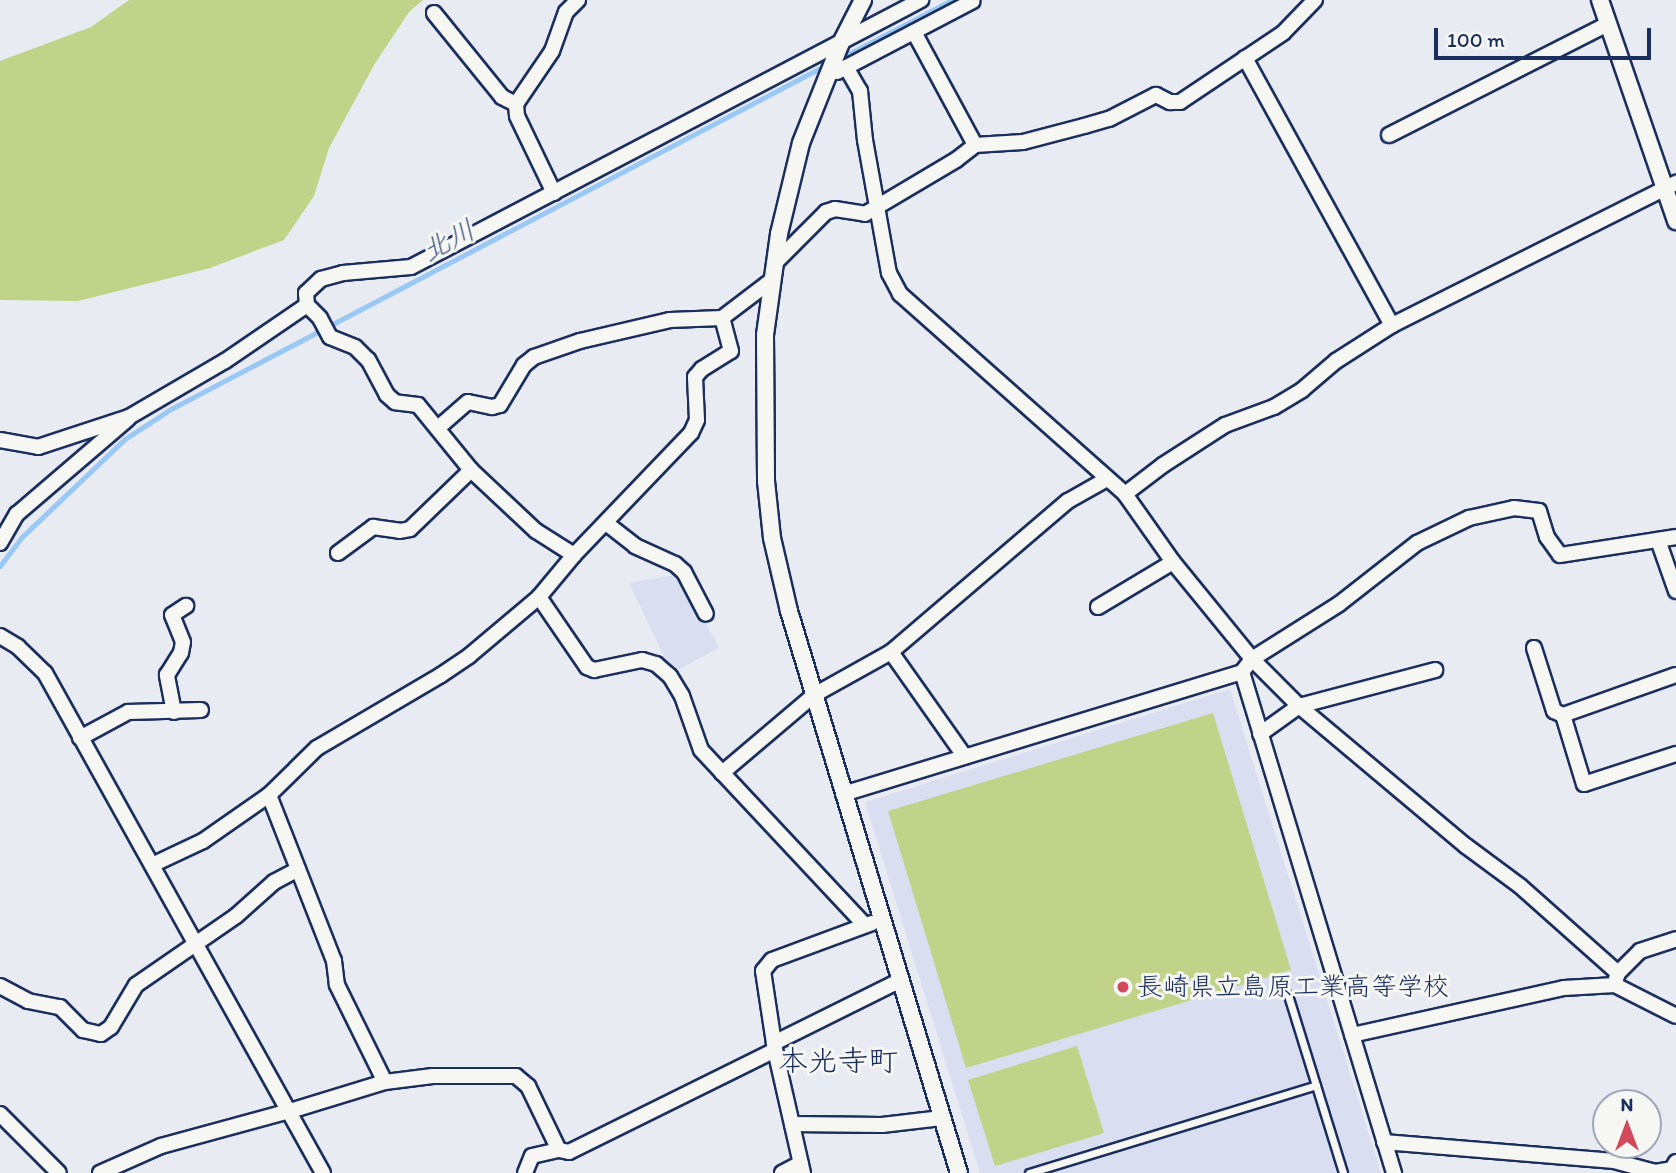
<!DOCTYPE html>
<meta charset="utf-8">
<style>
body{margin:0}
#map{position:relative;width:1676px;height:1173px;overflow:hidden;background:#e9ebf2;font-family:Itim,"Klee One",sans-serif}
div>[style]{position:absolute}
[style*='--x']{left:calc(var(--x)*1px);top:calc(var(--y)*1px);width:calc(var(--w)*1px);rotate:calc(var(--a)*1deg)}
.built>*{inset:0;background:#d9def1}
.green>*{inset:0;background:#c1d388}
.stream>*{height:4.5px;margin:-2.25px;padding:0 2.25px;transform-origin:2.25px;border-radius:2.25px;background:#9ac8f5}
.roads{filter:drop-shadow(2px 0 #1b2f5e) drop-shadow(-2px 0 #1b2f5e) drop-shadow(0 2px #1b2f5e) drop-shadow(0 -2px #1b2f5e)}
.service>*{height:7px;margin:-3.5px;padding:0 3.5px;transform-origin:3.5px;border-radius:3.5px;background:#f6f6f2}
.minor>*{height:14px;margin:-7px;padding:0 7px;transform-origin:7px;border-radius:7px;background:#f6f6f2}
.tertiary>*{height:16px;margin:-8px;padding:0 8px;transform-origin:8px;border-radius:8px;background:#f6f6f2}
.dots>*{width:19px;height:19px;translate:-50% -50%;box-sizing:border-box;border:4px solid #f6f6f2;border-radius:50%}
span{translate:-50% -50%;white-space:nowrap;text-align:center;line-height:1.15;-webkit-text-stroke:6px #f6f6f2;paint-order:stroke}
.poi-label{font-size:26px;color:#1b2f5e}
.left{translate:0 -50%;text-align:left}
.water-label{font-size:28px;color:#3b5584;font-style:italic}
.quarter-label{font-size:30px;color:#1b2f5e}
.north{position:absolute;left:1592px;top:1089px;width:70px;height:70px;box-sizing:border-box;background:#f6f6f2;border:2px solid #9ea6b7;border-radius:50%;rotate:0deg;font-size:19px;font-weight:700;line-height:28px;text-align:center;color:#1b2f5e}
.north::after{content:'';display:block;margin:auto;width:24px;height:32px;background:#d1495b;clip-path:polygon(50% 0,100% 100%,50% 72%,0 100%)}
.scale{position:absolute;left:1434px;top:28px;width:217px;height:32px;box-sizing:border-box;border:4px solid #1b2f5e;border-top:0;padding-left:9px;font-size:21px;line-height:24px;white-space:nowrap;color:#1b2f5e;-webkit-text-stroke:5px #f6f6f2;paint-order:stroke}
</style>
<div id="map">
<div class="built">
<i style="clip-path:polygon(680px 574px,719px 648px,672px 673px,629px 583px)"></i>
<i style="clip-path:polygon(1230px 689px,1381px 1173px,980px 1173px,865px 802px)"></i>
</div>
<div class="green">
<i style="clip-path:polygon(129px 0,423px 0,409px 12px,374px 65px,329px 148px,314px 196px,284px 240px,210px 268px,78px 301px,0 300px,0 61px,91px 27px)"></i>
<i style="clip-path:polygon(1213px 713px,1291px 970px,966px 1068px,888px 811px)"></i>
<i style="clip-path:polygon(1077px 1046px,1104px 1133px,995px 1166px,968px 1080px)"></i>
</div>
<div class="stream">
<i style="--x:839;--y:59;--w:127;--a:-27.6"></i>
<i style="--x:0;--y:566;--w:36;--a:-53"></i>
<i style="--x:22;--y:537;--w:142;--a:-43.6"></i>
<i style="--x:125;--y:439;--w:55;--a:-33.1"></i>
<i style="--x:171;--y:409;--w:742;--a:-27.7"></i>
</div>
<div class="roads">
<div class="service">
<i style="--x:1288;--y:995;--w:186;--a:72.8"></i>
<i style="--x:1029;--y:1173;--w:300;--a:-17"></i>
</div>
<div class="minor">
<i style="--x:434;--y:13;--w:108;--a:51"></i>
<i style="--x:502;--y:97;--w:16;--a:27"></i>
<i style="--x:914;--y:32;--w:128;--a:61.6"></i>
<i style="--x:1245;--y:58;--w:305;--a:61.2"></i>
<i style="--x:846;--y:67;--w:28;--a:60"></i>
<i style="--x:860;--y:91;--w:49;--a:84.2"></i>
<i style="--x:865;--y:140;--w:135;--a:79.8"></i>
<i style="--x:889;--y:273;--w:24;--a:62"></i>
<i style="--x:900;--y:294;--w:301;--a:41.6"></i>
<i style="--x:1125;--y:494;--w:83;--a:54.8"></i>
<i style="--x:1173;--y:562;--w:125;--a:50.8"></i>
<i style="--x:1252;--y:659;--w:66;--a:45"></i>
<i style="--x:1299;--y:706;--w:218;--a:40"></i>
<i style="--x:1466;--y:846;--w:67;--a:36.5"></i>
<i style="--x:1520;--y:886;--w:131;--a:41.6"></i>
<i style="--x:837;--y:72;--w:153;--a:-27.6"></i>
<i style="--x:1389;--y:135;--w:246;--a:-26.9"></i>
<i style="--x:554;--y:193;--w:85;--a:-115.7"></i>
<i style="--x:517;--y:116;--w:12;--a:-95"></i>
<i style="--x:516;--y:104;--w:64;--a:-55.8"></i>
<i style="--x:552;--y:51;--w:41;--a:-70.3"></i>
<i style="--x:566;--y:12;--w:17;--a:-45"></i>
<i style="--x:774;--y:264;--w:74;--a:-45"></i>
<i style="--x:826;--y:212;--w:9;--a:-18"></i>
<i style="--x:835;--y:209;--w:30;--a:9"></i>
<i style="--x:865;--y:214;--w:106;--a:-30.7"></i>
<i style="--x:956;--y:160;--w:24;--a:-38"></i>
<i style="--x:975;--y:145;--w:48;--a:-3.6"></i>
<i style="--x:1023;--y:142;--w:63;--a:-14.7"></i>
<i style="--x:1084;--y:126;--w:26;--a:-16"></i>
<i style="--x:1109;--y:119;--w:53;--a:-27.1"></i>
<i style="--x:1156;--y:95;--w:16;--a:27"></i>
<i style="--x:1170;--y:102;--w:10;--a:0"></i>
<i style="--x:1180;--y:102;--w:124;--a:-33.8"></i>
<i style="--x:1283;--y:33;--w:46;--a:-45.9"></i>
<i style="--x:439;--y:427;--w:38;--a:-41"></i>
<i style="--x:468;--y:402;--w:25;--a:12"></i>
<i style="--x:492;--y:407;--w:8;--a:-14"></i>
<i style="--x:500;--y:405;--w:47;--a:-59"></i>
<i style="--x:524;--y:365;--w:13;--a:-39"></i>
<i style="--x:534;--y:357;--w:49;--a:-19.2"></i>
<i style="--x:580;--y:341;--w:92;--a:-13.1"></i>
<i style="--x:670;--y:320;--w:52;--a:-2.2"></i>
<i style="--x:722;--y:318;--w:63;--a:-37.2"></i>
<i style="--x:0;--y:440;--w:39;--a:10"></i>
<i style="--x:38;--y:447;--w:96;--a:-18.2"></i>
<i style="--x:129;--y:417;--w:111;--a:-30.3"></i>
<i style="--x:225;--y:361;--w:99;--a:-34.3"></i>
<i style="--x:1125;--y:494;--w:48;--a:-37.3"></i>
<i style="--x:1163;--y:465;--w:74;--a:-32.8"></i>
<i style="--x:1225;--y:425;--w:52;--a:-20.2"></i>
<i style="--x:1274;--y:407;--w:33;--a:-31"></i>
<i style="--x:1302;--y:390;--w:45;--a:-40.5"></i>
<i style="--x:1336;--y:361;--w:67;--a:-32.7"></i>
<i style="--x:1392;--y:325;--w:318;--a:-26.6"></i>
<i style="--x:606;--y:523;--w:37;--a:38"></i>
<i style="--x:635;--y:546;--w:44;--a:24.2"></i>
<i style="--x:675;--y:564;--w:12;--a:42"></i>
<i style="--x:684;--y:572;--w:47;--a:62.4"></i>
<i style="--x:1658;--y:540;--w:54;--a:70.6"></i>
<i style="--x:0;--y:543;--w:34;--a:-60"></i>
<i style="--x:17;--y:514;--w:146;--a:-40.6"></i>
<i style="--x:338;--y:553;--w:44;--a:-36.6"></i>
<i style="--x:373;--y:527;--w:27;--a:8"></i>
<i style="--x:400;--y:531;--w:10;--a:-11"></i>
<i style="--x:410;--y:529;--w:85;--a:-44"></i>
<i style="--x:574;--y:555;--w:45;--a:-147.7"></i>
<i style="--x:536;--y:531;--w:89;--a:-136.8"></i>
<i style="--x:471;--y:470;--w:84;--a:-129.2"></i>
<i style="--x:418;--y:405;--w:23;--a:-173"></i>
<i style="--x:395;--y:402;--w:11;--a:-139"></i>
<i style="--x:387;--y:395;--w:40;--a:-118"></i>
<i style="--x:368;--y:360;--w:18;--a:-135"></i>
<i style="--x:355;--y:347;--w:27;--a:-158"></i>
<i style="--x:330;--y:337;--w:21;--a:-118"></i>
<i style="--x:320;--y:318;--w:18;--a:-135"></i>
<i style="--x:307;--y:305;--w:12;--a:-95"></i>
<i style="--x:306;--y:293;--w:21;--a:-43"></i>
<i style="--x:321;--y:279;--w:23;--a:-15"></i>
<i style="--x:343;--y:273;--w:68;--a:-5"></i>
<i style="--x:411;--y:267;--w:576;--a:-27.63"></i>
<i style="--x:539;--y:597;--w:85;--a:55.6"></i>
<i style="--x:587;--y:667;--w:8;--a:23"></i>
<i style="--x:594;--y:670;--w:49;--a:-11.8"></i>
<i style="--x:642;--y:660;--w:15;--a:16"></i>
<i style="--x:656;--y:664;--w:18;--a:41"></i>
<i style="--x:670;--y:676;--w:23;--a:59"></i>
<i style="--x:682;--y:696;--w:57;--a:70.6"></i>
<i style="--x:701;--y:750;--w:238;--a:46.9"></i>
<i style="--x:1098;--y:607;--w:87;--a:-31"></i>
<i style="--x:0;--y:636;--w:21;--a:31"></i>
<i style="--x:18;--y:647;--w:37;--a:44"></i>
<i style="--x:45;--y:673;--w:572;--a:60.93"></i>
<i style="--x:1534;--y:648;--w:66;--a:72.4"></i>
<i style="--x:1554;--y:711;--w:10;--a:24"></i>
<i style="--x:1563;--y:715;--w:120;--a:-19.5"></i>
<i style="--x:891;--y:652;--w:128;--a:54.8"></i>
<i style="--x:1242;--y:672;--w:524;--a:73.12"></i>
<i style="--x:174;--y:712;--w:38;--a:-101"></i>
<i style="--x:167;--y:675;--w:26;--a:-58"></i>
<i style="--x:181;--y:653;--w:11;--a:-80"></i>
<i style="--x:183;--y:642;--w:29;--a:-112"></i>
<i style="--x:172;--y:615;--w:17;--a:-33"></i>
<i style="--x:1563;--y:715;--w:72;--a:73.1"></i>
<i style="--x:1584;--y:784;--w:97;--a:-18.1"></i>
<i style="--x:1260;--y:734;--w:48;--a:-35.7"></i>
<i style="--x:1299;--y:706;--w:141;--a:-14.8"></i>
<i style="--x:80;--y:738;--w:55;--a:-28.4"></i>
<i style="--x:128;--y:712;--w:73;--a:-1.6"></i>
<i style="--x:722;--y:773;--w:121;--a:-40.3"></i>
<i style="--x:814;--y:695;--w:88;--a:-29.2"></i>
<i style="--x:891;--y:652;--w:233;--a:-40.5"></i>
<i style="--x:1068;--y:501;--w:45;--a:-29.4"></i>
<i style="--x:843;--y:794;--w:417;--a:-17"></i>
<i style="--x:1242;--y:672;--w:16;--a:-52"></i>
<i style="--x:1252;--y:659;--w:103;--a:-32.3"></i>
<i style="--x:1339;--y:604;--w:99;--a:-38"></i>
<i style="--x:1417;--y:543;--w:58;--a:-25.7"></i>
<i style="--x:1469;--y:518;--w:46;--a:-12.5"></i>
<i style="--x:1514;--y:508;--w:25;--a:7"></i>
<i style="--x:1539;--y:511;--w:27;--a:73"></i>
<i style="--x:1547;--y:537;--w:22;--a:54"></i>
<i style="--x:1560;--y:555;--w:117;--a:-8.8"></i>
<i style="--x:269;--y:795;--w:178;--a:68.6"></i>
<i style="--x:334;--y:961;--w:24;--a:83"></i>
<i style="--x:337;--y:985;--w:108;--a:63.7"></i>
<i style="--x:152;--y:865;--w:56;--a:-25.2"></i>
<i style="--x:203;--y:841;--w:80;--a:-34.9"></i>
<i style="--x:269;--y:795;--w:67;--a:-44.4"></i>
<i style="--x:317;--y:748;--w:144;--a:-30.5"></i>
<i style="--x:441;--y:675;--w:34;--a:-34"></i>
<i style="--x:469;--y:656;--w:92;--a:-40.1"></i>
<i style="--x:539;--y:597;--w:55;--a:-50.2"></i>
<i style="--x:574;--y:555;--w:169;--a:-46.2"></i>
<i style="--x:691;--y:433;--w:14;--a:-65"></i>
<i style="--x:697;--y:420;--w:43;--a:-92.7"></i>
<i style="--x:695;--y:377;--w:11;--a:-49"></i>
<i style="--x:702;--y:369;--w:34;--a:-32"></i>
<i style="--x:731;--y:351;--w:34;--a:-105"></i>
<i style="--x:1616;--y:979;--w:6;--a:-72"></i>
<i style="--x:1618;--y:973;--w:31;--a:-45"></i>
<i style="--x:1640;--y:951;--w:38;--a:-18"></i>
<i style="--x:0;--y:986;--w:32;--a:28"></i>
<i style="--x:28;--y:1001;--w:33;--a:11"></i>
<i style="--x:60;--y:1007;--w:33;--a:45"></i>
<i style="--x:83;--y:1030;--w:18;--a:13"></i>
<i style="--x:101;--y:1034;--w:12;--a:-35"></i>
<i style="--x:111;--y:1027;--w:49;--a:-59.2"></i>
<i style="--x:136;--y:985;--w:121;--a:-34.6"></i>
<i style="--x:236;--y:916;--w:51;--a:-41.8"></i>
<i style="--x:274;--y:882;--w:27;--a:-28"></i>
<i style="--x:1352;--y:1035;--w:217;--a:-12.5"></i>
<i style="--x:1564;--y:988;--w:51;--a:-3.4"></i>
<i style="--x:1615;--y:985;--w:68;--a:26.9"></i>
<i style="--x:774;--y:1043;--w:142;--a:-26.4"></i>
<i style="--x:0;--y:1114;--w:83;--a:45"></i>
<i style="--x:792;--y:1124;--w:90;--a:0.6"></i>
<i style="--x:882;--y:1125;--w:60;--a:-6.7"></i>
<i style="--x:1384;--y:1142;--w:231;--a:4.7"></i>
<i style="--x:1614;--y:1161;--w:42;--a:15"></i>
<i style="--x:1655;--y:1172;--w:17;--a:-10"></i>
<i style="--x:1672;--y:1169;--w:8;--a:-60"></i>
<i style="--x:100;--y:1173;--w:67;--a:-23.9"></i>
<i style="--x:161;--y:1146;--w:134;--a:-15.2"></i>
<i style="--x:290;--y:1111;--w:99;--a:-17"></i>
<i style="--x:385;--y:1082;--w:48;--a:-7.1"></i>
<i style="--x:433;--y:1076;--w:83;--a:0"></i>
<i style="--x:516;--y:1076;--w:16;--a:40"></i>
<i style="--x:528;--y:1086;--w:71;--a:64.2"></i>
<i style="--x:559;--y:1150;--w:10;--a:11"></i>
<i style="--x:569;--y:1152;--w:230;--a:-26.3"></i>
<i style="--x:525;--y:1173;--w:18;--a:-68"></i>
<i style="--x:532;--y:1156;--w:28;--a:-13"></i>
<i style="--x:782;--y:1173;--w:21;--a:-28"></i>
<i style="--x:803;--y:1173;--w:126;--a:-102.8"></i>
<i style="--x:775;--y:1050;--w:80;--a:-98.6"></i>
<i style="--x:763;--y:971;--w:14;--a:-51"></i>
<i style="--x:772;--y:960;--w:107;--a:-20.3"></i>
</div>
<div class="tertiary">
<i style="--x:863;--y:0;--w:51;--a:117.1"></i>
<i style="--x:840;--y:45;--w:105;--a:111.7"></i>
<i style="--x:801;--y:143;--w:94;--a:103.6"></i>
<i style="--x:779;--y:234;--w:102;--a:97.9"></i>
<i style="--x:765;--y:335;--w:146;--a:89.6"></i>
<i style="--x:766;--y:481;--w:57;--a:84"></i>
<i style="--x:772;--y:538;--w:75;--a:76.9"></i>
<i style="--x:789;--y:611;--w:587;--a:73.17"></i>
<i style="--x:1600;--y:0;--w:234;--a:71"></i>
</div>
</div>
<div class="dots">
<i style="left:1123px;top:987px;background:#d1495b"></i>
</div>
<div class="poi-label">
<span class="left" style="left:1137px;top:987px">長崎県立島原工業高等学校</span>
</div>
<div class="water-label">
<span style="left:448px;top:240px;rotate:-28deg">北川</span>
</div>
<div class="quarter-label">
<span style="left:838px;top:1061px">本光寺町</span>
</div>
<div class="north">N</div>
<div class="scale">100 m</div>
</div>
